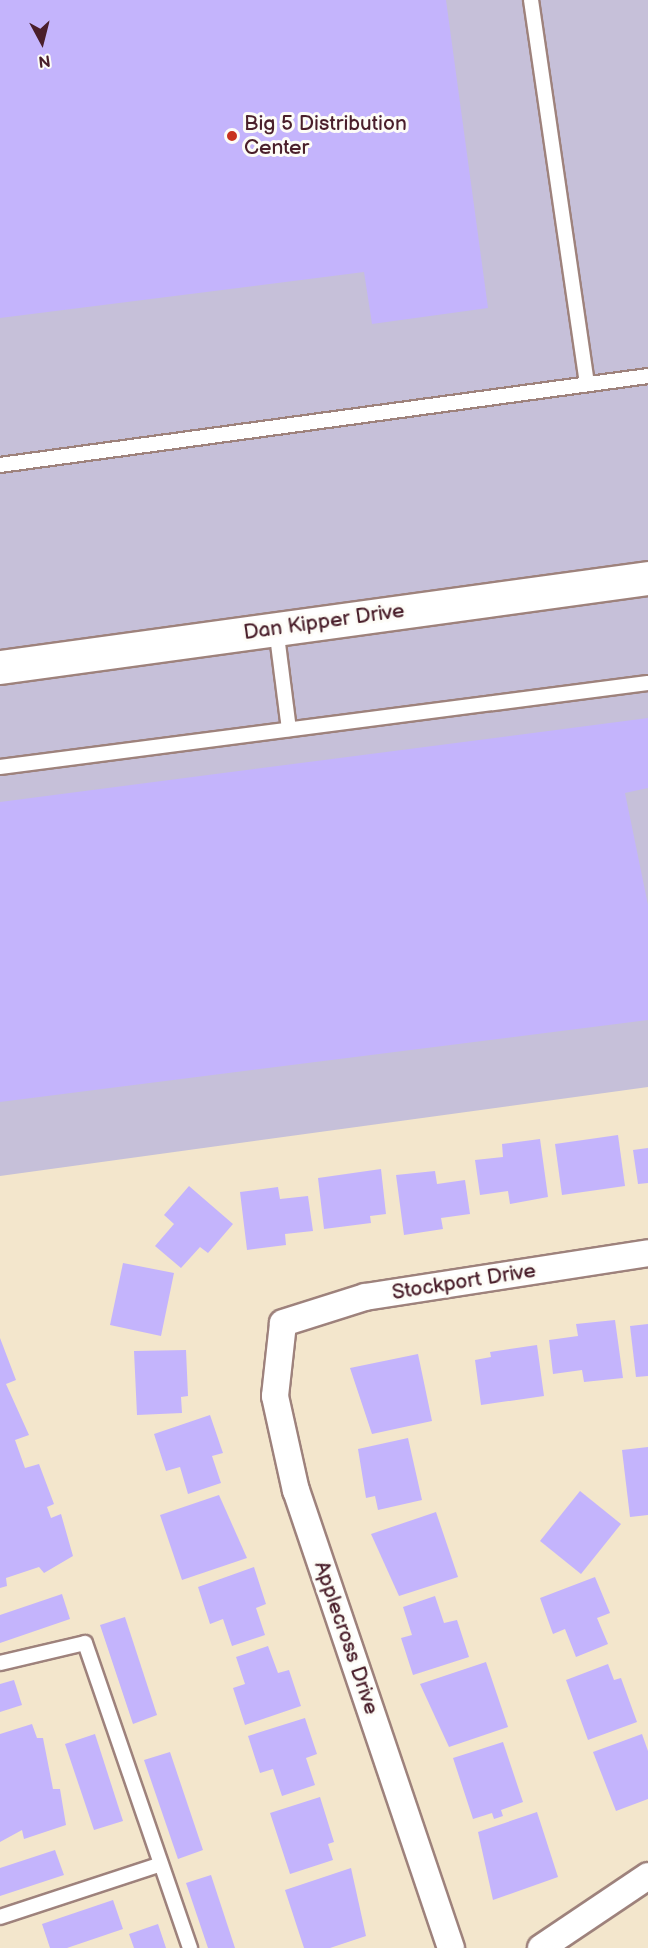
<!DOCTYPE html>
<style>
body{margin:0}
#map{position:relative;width:648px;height:1948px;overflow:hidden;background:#f3e6cc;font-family:"Balsamiq Sans",sans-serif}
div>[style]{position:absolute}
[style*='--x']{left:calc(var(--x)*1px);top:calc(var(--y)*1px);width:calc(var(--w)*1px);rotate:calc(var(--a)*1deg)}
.industrial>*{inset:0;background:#c6c0d9}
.building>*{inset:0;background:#c4b4fc}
.roads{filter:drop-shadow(2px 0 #9e827c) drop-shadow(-2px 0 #9e827c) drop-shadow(0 2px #9e827c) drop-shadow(0 -2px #9e827c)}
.lane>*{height:14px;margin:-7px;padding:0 7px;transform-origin:7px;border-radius:7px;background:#fff}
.street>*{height:26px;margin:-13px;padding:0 13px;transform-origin:13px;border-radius:13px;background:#fff}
.secondary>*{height:33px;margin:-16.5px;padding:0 16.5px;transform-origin:16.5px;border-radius:16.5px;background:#fff}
.dots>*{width:16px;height:16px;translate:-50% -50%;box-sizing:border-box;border:3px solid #fdfcf7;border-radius:50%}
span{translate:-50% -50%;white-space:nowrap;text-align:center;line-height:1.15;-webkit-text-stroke:6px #fdfcf7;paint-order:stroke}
.poi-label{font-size:21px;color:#4a1f2b}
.left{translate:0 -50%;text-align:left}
.street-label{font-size:21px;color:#4a1f2b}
.north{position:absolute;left:12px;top:12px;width:60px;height:60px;-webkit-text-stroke:4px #fdfcf7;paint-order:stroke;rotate:173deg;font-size:16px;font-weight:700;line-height:24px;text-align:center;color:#4a1f2b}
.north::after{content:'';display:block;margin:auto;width:21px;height:27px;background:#4a1f2b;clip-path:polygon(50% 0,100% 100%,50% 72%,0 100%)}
</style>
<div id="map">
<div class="industrial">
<i style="clip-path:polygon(0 0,648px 0,648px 1087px,0 1176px)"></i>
</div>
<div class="building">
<i style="clip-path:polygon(0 0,446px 0,488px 308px,372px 324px,364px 272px,0 318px)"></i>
<i style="clip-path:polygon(648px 718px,648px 788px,625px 793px,648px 905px,648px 1020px,0 1102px,0 802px)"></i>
<i style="clip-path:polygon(618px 1135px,625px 1186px,562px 1195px,555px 1144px)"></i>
<i style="clip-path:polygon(540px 1139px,548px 1197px,510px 1204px,508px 1191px,480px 1195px,475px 1160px,503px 1157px,502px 1144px)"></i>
<i style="clip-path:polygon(648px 1148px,648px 1183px,638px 1184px,633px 1150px)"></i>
<i style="clip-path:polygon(381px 1169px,386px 1214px,370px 1216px,371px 1223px,324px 1229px,318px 1178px)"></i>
<i style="clip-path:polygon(435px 1171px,437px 1184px,465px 1180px,470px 1214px,441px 1218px,443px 1229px,404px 1235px,396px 1175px)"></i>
<i style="clip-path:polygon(189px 1186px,233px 1224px,208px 1253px,200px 1247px,181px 1268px,155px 1246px,174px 1224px,164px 1215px)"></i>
<i style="clip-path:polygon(278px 1187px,280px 1199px,308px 1196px,313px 1231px,285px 1234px,286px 1245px,247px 1250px,240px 1192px)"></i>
<i style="clip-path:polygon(123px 1263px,174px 1273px,161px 1336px,110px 1325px)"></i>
<i style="clip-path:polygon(615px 1320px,623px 1378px,584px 1382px,582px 1370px,553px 1374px,549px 1340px,578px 1336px,576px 1324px)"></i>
<i style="clip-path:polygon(648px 1324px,648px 1376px,636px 1377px,630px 1326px)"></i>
<i style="clip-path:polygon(0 1338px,16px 1380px,6px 1384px,29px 1435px,15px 1440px,25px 1468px,39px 1464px,54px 1504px,47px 1507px,51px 1518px,61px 1514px,73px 1556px,44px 1573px,39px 1567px,6px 1578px,7px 1586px,0 1588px)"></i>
<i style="clip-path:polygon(537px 1345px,544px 1396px,481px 1405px,475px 1360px,491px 1357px,490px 1352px)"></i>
<i style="clip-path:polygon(186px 1350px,188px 1396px,181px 1397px,182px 1413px,137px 1415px,134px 1351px)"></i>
<i style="clip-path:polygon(418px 1354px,432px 1421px,372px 1434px,350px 1368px)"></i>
<i style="clip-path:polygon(210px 1415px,223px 1453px,212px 1456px,221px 1483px,188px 1494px,180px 1467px,166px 1471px,154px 1434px)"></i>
<i style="clip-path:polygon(408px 1438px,422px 1500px,378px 1510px,375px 1496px,366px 1498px,358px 1449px)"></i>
<i style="clip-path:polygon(648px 1447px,648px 1515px,630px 1517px,622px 1450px)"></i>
<i style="clip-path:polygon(580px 1491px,621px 1524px,581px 1574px,540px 1541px)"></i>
<i style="clip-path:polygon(219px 1495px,247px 1558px,182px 1580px,160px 1515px)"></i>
<i style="clip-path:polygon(436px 1512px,458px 1577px,399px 1596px,371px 1534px)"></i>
<i style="clip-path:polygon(254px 1567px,266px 1604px,256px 1608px,265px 1635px,232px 1646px,223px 1619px,210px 1624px,198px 1587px)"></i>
<i style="clip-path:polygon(595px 1577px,610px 1613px,597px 1618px,608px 1644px,576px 1657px,565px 1629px,553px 1634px,540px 1598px)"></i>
<i style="clip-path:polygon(62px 1594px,70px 1619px,0 1643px,0 1615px)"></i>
<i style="clip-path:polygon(435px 1596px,444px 1623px,457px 1620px,469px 1657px,413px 1675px,401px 1638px,412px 1635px,403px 1607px)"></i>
<i style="clip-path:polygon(125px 1617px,157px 1715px,133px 1724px,100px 1625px)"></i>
<i style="clip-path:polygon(268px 1646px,278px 1673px,289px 1670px,301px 1706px,245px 1725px,233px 1688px,245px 1684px,236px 1657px)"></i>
<i style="clip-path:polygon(486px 1662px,508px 1727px,449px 1747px,420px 1684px)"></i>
<i style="clip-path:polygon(608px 1664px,614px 1680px,621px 1678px,637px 1722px,588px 1740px,566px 1680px)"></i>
<i style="clip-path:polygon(14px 1680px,22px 1705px,0 1712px,0 1684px)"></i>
<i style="clip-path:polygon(305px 1718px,317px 1754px,306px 1758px,315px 1785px,282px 1796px,273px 1769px,260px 1773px,248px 1736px)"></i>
<i style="clip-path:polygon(32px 1724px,37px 1738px,43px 1738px,53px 1789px,60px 1789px,66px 1825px,24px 1839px,22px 1830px,0 1842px,0 1734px)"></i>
<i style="clip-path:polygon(95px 1734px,123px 1821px,94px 1830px,65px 1744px)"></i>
<i style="clip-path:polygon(642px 1734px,648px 1751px,648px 1799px,616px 1811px,593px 1752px)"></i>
<i style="clip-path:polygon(503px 1742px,523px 1802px,501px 1810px,503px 1816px,494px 1819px,492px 1813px,473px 1819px,453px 1758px)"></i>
<i style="clip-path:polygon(170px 1752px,203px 1850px,178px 1859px,144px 1760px)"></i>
<i style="clip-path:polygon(320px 1797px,334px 1842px,328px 1844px,333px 1860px,290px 1874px,270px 1813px)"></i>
<i style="clip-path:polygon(537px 1812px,558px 1877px,493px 1900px,478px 1832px)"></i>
<i style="clip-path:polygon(55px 1850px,64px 1875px,0 1896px,0 1868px)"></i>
<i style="clip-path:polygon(351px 1868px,366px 1936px,330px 1948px,304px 1948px,285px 1890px)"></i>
<i style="clip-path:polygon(211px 1875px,235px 1948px,208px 1948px,186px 1883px)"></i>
<i style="clip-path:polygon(113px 1900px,123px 1929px,67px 1948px,50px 1948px,42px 1924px)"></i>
<i style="clip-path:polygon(158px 1924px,166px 1948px,134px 1948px,129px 1934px)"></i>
</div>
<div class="roads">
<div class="lane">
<i style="--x:531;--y:0;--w:388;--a:81.7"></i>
<i style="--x:0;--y:465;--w:654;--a:-7.82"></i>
<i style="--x:276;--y:628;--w:102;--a:82.7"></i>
<i style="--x:0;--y:767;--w:653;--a:-7.39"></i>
<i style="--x:0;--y:1663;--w:87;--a:-13.2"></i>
<i style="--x:85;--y:1643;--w:323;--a:71"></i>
<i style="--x:0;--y:1917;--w:169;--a:-18.2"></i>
</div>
<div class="street">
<i style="--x:451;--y:1948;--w:483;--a:-108.7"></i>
<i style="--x:296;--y:1491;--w:97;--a:-102.5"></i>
<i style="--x:275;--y:1396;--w:73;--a:-83.7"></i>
<i style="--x:283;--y:1323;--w:86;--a:-17.6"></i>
<i style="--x:365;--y:1297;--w:286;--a:-8.8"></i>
<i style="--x:541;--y:1948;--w:129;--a:-33.9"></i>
</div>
<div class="secondary">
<i style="--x:0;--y:667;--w:654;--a:-7.82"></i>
</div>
</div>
<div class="dots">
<i style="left:232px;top:136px;background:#c8321e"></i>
</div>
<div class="poi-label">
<span class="left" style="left:244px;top:136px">Big 5 Distribution<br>Center</span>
</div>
<div class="street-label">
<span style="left:324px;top:622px;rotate:-8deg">Dan Kipper Drive</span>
<span style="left:464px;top:1282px;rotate:-9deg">Stockport Drive</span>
<span style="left:346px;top:1638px;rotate:71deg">Applecross Drive</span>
</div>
<div class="north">N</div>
</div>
